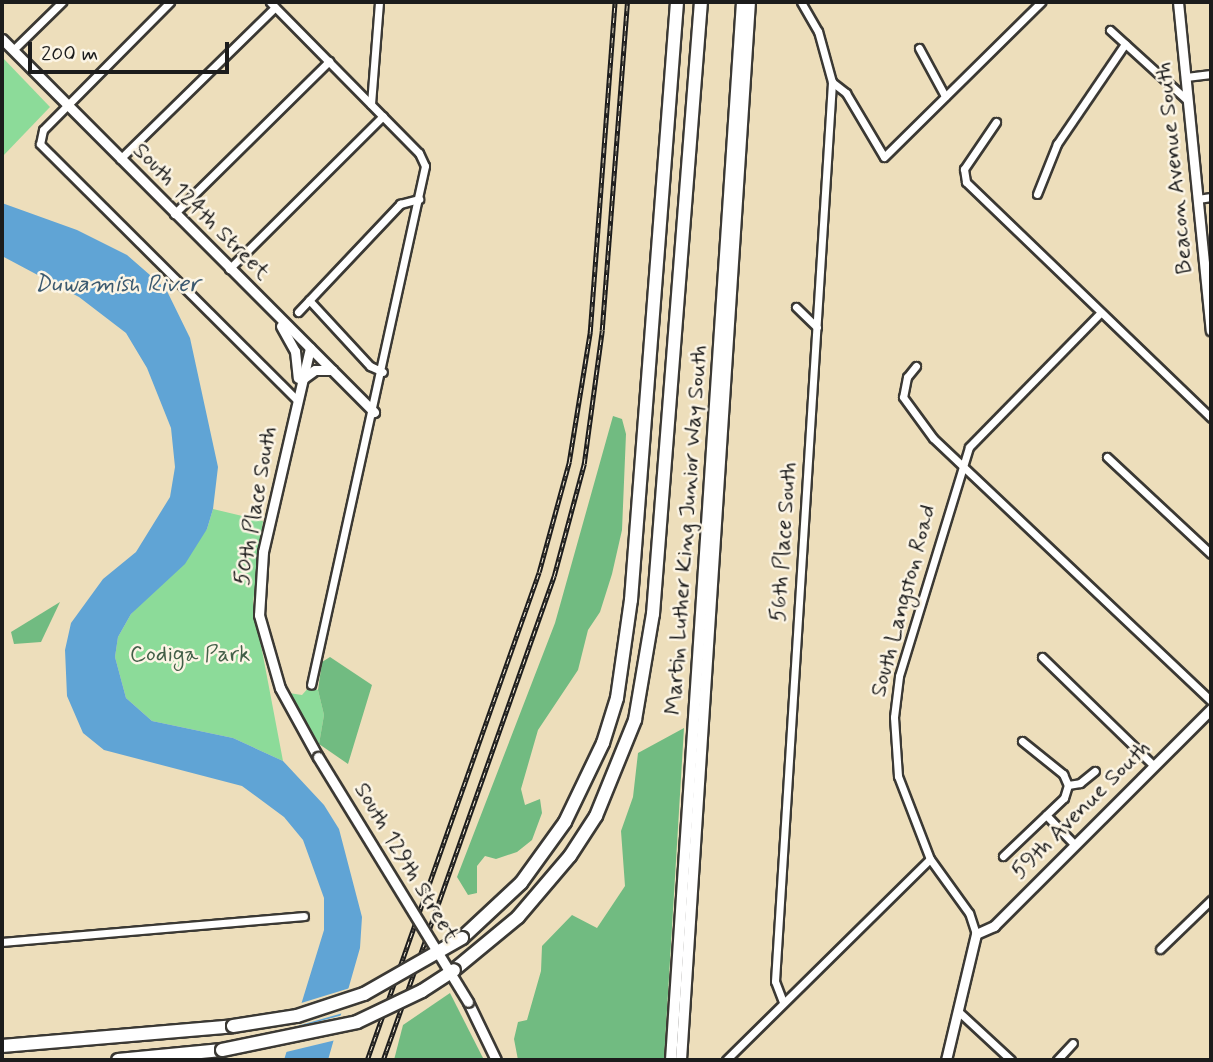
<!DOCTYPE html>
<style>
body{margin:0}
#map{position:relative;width:1213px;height:1062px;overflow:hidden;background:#eddebb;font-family:Mynerve,sans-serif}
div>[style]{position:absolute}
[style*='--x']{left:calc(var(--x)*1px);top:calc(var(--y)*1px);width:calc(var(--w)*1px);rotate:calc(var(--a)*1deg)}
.green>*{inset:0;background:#8cdb99}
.forest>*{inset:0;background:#71bb81}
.water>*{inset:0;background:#60a4d5}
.pier>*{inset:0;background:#eddebb}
.roads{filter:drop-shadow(2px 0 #3b3934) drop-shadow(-2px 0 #3b3934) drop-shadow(0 2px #3b3934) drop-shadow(0 -2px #3b3934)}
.minor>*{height:7px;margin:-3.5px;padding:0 3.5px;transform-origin:3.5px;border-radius:3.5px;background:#fff}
.tertiary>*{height:9px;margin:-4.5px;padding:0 4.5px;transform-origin:4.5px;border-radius:4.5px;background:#fff}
.secondary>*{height:10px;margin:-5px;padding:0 5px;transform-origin:5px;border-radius:5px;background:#fff}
.motorway>*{height:12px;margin:-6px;padding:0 6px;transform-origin:6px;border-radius:6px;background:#fff}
.rail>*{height:4.5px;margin-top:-2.25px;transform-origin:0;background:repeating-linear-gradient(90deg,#fcf5e5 0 5px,#1c1c1c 0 10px);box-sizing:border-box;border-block:2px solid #1c1c1c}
.bridges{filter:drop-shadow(2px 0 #3b3934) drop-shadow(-2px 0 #3b3934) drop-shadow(0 2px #3b3934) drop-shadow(0 -2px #3b3934)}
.tertiary-bridge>*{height:9px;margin:-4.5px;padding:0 4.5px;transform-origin:4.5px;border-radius:4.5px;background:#fff}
.motorway-bridge>*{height:12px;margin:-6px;padding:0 6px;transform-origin:6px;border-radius:6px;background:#fff}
span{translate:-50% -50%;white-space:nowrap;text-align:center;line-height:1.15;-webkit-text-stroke:5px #fcf5e5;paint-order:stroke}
.street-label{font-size:23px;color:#1c1c1c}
.park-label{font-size:23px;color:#435f48}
.water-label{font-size:24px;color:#3b596f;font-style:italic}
.frame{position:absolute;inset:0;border:4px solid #1c1c1c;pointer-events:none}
.scale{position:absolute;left:28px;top:42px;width:201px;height:32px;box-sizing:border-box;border:4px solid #1c1c1c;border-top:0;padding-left:9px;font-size:21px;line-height:24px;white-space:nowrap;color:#1c1c1c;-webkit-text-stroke:5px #fcf5e5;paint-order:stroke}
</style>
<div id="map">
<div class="green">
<i style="clip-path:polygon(2px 57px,50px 107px,2px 157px)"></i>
<i style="clip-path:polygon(213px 509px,263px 521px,253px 603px,283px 761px,233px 738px,152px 721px,126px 698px,115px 657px,118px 637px,131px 614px,207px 529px)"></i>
<i style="clip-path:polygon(310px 686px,318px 690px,324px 715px,319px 744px,289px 693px,302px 695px)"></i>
</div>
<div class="forest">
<i style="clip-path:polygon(613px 416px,622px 419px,626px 434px,622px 530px,612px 574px,600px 612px,588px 630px,578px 670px,538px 730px,521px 789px,525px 805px,540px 799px,542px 813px,532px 840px,517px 852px,496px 859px,485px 856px,477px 866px,477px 893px,468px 895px,457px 877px,555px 623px)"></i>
<i style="clip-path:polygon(60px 602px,41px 642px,14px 644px,11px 632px)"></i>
<i style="clip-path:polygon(330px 657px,372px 685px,348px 764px,319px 744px,324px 715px,318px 690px,322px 662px)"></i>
<i style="clip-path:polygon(684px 728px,664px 1060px,518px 1060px,514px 1039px,518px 1022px,527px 1020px,541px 971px,542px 946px,572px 915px,597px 928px,625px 886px,621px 831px,633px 797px,638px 753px)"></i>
<i style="clip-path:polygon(450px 993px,484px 1060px,394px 1060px,403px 1025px)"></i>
</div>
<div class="water">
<i style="clip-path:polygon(2px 203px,77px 230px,127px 255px,166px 289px,190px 338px,218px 467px,213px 509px,207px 529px,185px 564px,131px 614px,118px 637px,115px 657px,126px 698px,152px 721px,233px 738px,283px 761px,324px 805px,339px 829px,362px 917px,360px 948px,328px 1060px,284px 1060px,324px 930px,324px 898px,303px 840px,284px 817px,242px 786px,104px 750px,83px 733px,67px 696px,65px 650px,71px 623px,103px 579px,136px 552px,170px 497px,175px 467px,171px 428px,147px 368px,126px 333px,79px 297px,2px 256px)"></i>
</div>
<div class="pier">
<i style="clip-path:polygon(350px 988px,343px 1013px,290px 1028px,298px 1004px)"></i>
<i style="clip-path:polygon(343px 1015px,336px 1040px,282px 1053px,290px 1029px)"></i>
</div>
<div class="roads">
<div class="minor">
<i style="--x:170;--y:2;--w:180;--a:134.8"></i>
<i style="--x:43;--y:130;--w:14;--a:102"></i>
<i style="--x:40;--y:144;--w:361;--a:44.9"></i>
<i style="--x:270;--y:2;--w:212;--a:45.4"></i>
<i style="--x:419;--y:153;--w:14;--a:65"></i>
<i style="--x:425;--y:166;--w:531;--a:102.39"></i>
<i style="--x:801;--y:2;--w:34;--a:60"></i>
<i style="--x:818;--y:31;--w:53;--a:74.6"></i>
<i style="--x:832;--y:82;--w:18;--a:38"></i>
<i style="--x:846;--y:93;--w:74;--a:59.3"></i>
<i style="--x:884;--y:157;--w:221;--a:-44.6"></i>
<i style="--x:1110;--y:30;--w:105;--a:42.3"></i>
<i style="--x:919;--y:48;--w:55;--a:61.6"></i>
<i style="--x:13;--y:50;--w:69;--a:-44.4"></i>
<i style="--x:1186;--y:77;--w:25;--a:-7"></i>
<i style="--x:371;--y:104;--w:102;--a:-85.5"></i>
<i style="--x:996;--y:122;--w:57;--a:124.2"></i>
<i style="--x:964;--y:169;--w:13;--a:81"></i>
<i style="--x:966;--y:182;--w:340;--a:43.9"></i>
<i style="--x:120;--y:159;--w:217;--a:-44.4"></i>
<i style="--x:1037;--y:194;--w:54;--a:-68.2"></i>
<i style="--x:1057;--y:144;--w:121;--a:-55.8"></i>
<i style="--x:1198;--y:199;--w:13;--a:-9"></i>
<i style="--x:174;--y:214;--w:218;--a:-44.6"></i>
<i style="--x:229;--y:269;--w:217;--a:-44.8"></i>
<i style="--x:309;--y:300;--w:90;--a:47.3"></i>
<i style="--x:370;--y:366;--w:14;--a:25"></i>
<i style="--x:796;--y:307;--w:29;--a:44"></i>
<i style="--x:298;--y:312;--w:149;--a:-46.6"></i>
<i style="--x:400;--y:204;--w:20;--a:-15"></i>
<i style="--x:916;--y:366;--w:14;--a:129"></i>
<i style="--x:907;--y:377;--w:20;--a:101"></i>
<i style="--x:903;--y:397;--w:51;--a:53.8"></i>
<i style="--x:933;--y:438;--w:383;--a:43.4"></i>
<i style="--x:1107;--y:457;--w:142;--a:43"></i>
<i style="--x:1042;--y:657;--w:155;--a:44.2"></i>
<i style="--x:1022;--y:741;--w:53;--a:38.8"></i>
<i style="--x:1063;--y:774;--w:12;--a:66"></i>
<i style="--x:1046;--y:815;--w:40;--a:46"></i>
<i style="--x:1003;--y:856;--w:84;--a:-43.6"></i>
<i style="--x:1064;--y:798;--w:14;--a:-73"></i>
<i style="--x:1068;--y:785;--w:12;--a:-9"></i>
<i style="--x:1080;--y:783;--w:19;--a:-39"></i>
<i style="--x:976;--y:934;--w:22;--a:-108"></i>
<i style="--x:969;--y:913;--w:67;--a:-125.8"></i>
<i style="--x:930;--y:859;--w:89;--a:-111.1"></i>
<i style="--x:898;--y:776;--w:59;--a:-93.9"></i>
<i style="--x:894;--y:717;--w:41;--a:-83"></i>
<i style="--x:899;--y:676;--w:239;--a:-73"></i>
<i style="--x:969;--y:447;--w:187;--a:-45.6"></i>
<i style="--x:2;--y:942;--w:303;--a:-4.9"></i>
<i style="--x:1160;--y:949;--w:71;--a:-43.9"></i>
<i style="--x:783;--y:1002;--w:22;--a:-111"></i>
<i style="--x:775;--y:981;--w:901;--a:-86.37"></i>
<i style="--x:958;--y:1011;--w:72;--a:42.8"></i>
<i style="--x:726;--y:1060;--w:286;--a:-44.6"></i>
<i style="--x:1057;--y:1060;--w:23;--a:-47"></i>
</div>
<div class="tertiary">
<i style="--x:1178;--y:2;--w:330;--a:84.3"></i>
<i style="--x:2;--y:39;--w:527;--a:45.08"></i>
<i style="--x:281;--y:326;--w:29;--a:61"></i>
<i style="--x:295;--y:351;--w:27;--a:84"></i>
<i style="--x:310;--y:348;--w:209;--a:103"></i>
<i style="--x:263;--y:552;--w:63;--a:93.6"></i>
<i style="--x:259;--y:615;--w:76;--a:74"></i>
<i style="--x:280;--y:688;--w:79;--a:61.2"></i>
<i style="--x:301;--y:380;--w:17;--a:-36"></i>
<i style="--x:315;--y:370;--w:17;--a:0"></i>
<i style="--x:468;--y:1002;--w:64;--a:64.2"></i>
<i style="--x:946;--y:1060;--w:130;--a:-76.6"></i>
<i style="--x:976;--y:934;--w:20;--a:-24"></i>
<i style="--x:994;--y:926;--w:307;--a:-45"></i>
</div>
<div class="secondary">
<i style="--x:671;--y:1060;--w:1060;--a:-86.16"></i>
<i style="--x:681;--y:1060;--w:1060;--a:-86.27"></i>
</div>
<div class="motorway">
<i style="--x:462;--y:938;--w:81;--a:-43"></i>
<i style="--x:521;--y:883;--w:75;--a:-54.2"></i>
<i style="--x:565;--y:822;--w:88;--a:-64.3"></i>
<i style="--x:603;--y:743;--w:47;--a:-72.7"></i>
<i style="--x:617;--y:698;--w:99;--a:-81.9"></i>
<i style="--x:631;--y:600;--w:600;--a:-85.6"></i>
<i style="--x:454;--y:970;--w:83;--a:-39.6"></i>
<i style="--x:518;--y:917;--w:80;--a:-49.6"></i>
<i style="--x:570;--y:856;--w:48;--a:-57"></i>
<i style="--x:596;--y:816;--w:104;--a:-67.9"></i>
<i style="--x:635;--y:720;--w:108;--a:-80.4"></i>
<i style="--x:653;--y:614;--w:614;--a:-85.52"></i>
<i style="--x:2;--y:1046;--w:232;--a:-4.9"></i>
<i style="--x:118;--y:1060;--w:104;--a:-5.5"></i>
</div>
</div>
<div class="rail">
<i style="--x:367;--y:1060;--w:517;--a:-70.58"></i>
<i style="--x:539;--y:572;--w:114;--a:-74.7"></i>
<i style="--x:569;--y:462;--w:132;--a:-80.8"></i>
<i style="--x:590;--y:332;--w:331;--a:-85.7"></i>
<i style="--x:383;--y:1060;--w:513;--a:-70.54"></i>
<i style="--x:554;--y:576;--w:116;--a:-75"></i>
<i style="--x:584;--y:464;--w:135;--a:-82.3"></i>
<i style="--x:602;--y:330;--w:329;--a:-85.6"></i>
</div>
<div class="bridges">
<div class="tertiary-bridge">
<i style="--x:318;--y:757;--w:287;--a:58.5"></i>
</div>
<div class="motorway-bridge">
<i style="--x:233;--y:1026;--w:65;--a:-8.9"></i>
<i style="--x:297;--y:1016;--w:71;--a:-18.2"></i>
<i style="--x:364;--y:994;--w:113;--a:-29.7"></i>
<i style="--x:222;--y:1050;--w:138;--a:-11.7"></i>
<i style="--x:357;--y:1022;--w:72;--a:-25.5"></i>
<i style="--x:422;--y:991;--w:38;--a:-33"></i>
</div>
</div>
<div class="street-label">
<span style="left:1175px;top:168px;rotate:-96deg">Beacon Avenue South</span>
<span style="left:201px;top:212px;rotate:45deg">South 124th Street</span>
<span style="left:256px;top:506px;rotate:-80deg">50th Place South</span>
<span style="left:687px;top:530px;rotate:-86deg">Martin Luther King Junior Way South</span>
<span style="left:784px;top:542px;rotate:-86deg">56th Place South</span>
<span style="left:904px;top:601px;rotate:-75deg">South Langston Road</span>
<span style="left:1081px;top:810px;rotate:-45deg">59th Avenue South</span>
<span style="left:406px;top:863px;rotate:59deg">South 129th Street</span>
</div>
<div class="park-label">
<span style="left:190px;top:655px">Codiga Park</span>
</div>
<div class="water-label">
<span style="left:117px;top:285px">Duwamish River</span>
</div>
<div class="frame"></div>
<div class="scale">200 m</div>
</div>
